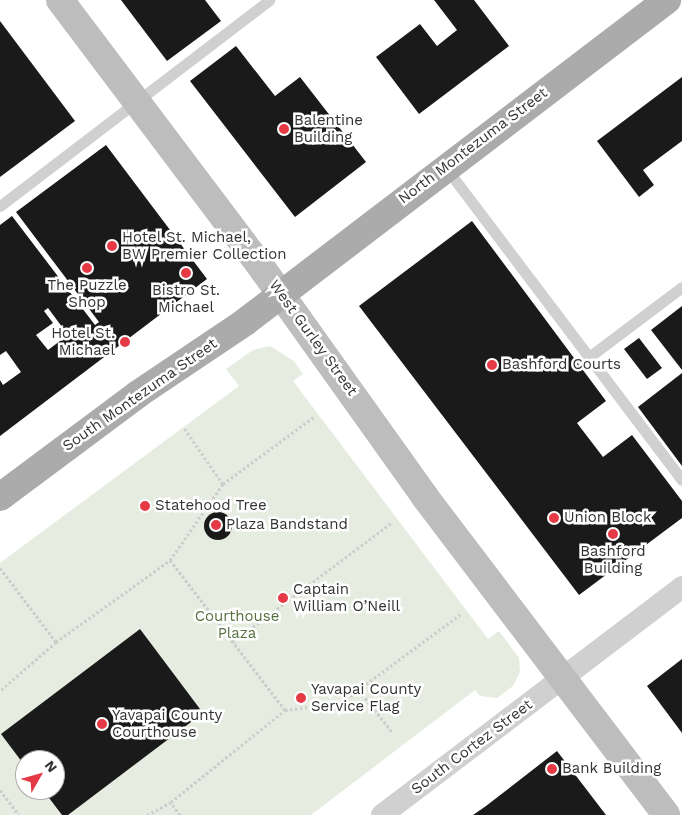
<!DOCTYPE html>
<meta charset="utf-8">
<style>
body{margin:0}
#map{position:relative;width:682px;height:815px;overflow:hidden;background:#fff;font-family:"Work Sans",sans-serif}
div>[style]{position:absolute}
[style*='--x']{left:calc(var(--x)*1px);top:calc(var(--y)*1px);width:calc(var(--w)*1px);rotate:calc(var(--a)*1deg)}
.green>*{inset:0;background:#e6ecdf}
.building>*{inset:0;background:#1a1a1a}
.round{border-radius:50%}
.path>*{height:3px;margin-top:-1.5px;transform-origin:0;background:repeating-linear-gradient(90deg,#cdcdcd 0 2.5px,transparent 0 5px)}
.service>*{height:11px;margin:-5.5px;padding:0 5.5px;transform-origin:5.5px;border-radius:5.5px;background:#d0d0d0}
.minor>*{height:22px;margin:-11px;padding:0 11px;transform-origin:11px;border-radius:11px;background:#d0d0d0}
.secondary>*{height:28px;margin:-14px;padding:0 14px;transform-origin:14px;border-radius:14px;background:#bdbdbd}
.primary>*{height:28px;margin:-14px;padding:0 14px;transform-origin:14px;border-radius:14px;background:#ababab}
.dots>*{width:14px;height:14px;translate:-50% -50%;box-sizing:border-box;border:2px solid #fff;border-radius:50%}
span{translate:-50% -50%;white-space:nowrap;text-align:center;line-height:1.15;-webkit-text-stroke:5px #fff;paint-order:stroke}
.poi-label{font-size:15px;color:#333}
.left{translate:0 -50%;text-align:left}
.right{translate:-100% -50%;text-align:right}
.street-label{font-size:15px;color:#333}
.park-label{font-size:15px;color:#56703f}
.north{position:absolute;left:15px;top:750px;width:50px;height:50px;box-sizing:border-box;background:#fff;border:1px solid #adadad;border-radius:50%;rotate:52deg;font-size:14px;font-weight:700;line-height:20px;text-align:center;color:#333}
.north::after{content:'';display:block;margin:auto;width:18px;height:22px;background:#e63946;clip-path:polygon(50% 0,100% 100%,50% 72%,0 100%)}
</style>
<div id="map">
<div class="green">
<i style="clip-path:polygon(evenodd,270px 346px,294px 361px,303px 374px,293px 381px,488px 639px,499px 631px,519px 658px,520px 672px,513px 686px,497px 698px,480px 696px,475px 690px,311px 815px,0 815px,0 563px,239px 386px,226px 369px,253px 350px,270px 346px,25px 760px,55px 760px,55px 790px,25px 790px,25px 760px)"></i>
</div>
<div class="building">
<i style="clip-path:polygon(121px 0,205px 0,221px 21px,167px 61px)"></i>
<i style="clip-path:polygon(434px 0,474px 0,509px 46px,419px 114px,376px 57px,420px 24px,437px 46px,457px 30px)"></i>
<i style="clip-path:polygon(0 21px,75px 121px,0 177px)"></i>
<i style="clip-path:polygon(236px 46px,275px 96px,300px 77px,366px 162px,295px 217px,190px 81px)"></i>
<i style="clip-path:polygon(682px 77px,682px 141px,643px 170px,654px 185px,639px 197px,597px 141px)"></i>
<i style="clip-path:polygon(evenodd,106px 145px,207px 279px,0 436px,0 380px,3px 385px,21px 372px,6px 351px,0 355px,0 225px,12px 216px,95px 325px,99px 322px,16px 212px,106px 145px,48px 308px,68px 335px,48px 350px,36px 335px,53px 323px,44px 311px,48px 308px)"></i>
<i style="clip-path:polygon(472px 221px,606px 401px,577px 423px,603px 457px,632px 435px,682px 501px,682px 518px,579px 595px,359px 306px)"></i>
<i style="clip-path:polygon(682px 306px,682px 370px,651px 330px)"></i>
<i style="clip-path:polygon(639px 338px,662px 368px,647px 379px,624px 349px)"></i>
<i style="clip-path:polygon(682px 373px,682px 466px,638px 407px)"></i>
<i class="round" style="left:204px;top:512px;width:28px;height:28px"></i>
<i style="clip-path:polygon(140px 629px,203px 713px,68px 815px,62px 815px,43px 790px,55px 790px,55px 760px,25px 760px,25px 766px,1px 734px)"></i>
<i style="clip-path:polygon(682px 659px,682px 733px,647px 686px)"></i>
<i style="clip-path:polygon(557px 751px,606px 815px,473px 815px,486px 806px)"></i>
</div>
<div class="path">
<i style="--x:223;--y:484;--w:114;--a:-36.5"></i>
<i style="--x:170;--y:560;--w:93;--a:-55.1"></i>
<i style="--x:223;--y:484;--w:68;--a:-124.9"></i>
<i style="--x:0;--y:568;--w:93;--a:52.9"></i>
<i style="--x:56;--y:642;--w:74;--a:138.8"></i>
<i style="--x:56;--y:642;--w:140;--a:-35.7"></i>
<i style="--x:170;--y:560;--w:103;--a:52.5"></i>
<i style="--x:359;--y:690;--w:53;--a:51.8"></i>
<i style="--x:285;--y:710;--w:58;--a:-8"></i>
<i style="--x:342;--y:702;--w:148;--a:-36.5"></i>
<i style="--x:0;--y:790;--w:31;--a:53"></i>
<i style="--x:147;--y:815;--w:27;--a:-28"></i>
<i style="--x:180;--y:815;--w:16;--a:-125"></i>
<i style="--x:171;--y:802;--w:146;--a:-38.9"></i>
<i style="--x:285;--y:710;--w:86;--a:-127.4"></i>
<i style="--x:233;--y:642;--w:200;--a:-36.9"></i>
</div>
<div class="service">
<i style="--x:446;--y:168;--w:391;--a:52.9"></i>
<i style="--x:0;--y:206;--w:339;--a:-37.4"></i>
<i style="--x:589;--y:357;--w:116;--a:-37"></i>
</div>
<div class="minor">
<i style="--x:382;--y:815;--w:377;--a:-37.2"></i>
</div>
<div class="secondary">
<i style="--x:60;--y:0;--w:322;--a:53"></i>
<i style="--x:254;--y:257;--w:295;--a:54.5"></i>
<i style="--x:425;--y:497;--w:399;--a:52.8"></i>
</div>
<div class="primary">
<i style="--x:0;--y:497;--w:172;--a:-36.7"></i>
<i style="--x:138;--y:394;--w:129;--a:-33.9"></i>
<i style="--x:245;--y:322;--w:531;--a:-37.34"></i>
</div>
<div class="dots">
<i style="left:284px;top:129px;background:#e63946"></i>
<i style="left:112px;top:246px;background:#e63946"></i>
<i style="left:87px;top:268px;background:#e63946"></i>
<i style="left:186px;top:273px;background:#e63946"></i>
<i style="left:125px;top:342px;background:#e63946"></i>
<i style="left:492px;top:365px;background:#e63946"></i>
<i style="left:145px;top:506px;background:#e63946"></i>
<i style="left:554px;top:518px;background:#e63946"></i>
<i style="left:216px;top:525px;background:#e63946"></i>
<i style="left:613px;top:534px;background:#e63946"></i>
<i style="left:283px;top:598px;background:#e63946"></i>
<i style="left:301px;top:698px;background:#e63946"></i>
<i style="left:102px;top:724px;background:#e63946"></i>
<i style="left:552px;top:769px;background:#e63946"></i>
</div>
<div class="poi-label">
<span class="left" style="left:294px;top:129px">Balentine<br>Building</span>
<span class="left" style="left:122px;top:246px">Hotel St. Michael,<br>BW Premier Collection</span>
<span style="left:87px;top:294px">The Puzzle<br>Shop</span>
<span style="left:186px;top:299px">Bistro St.<br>Michael</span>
<span class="right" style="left:115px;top:342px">Hotel St.<br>Michael</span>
<span class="left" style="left:502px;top:365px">Bashford Courts</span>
<span class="left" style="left:155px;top:506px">Statehood Tree</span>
<span class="left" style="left:564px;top:518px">Union Block</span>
<span class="left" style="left:226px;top:525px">Plaza Bandstand</span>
<span style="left:613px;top:560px">Bashford<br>Building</span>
<span class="left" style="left:293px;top:598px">Captain<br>William O’Neill</span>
<span class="left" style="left:311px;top:698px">Yavapai County<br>Service Flag</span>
<span class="left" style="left:112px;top:724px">Yavapai County<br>Courthouse</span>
<span class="left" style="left:562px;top:769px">Bank Building</span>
</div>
<div class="street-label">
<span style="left:473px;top:146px;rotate:-37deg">North Montezuma Street</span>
<span style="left:313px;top:338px;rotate:54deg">West Gurley Street</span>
<span style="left:140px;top:395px;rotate:-35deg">South Montezuma Street</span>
<span style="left:472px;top:747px;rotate:-37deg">South Cortez Street</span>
</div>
<div class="park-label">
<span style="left:237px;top:625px">Courthouse<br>Plaza</span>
</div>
<div class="north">N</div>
</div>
